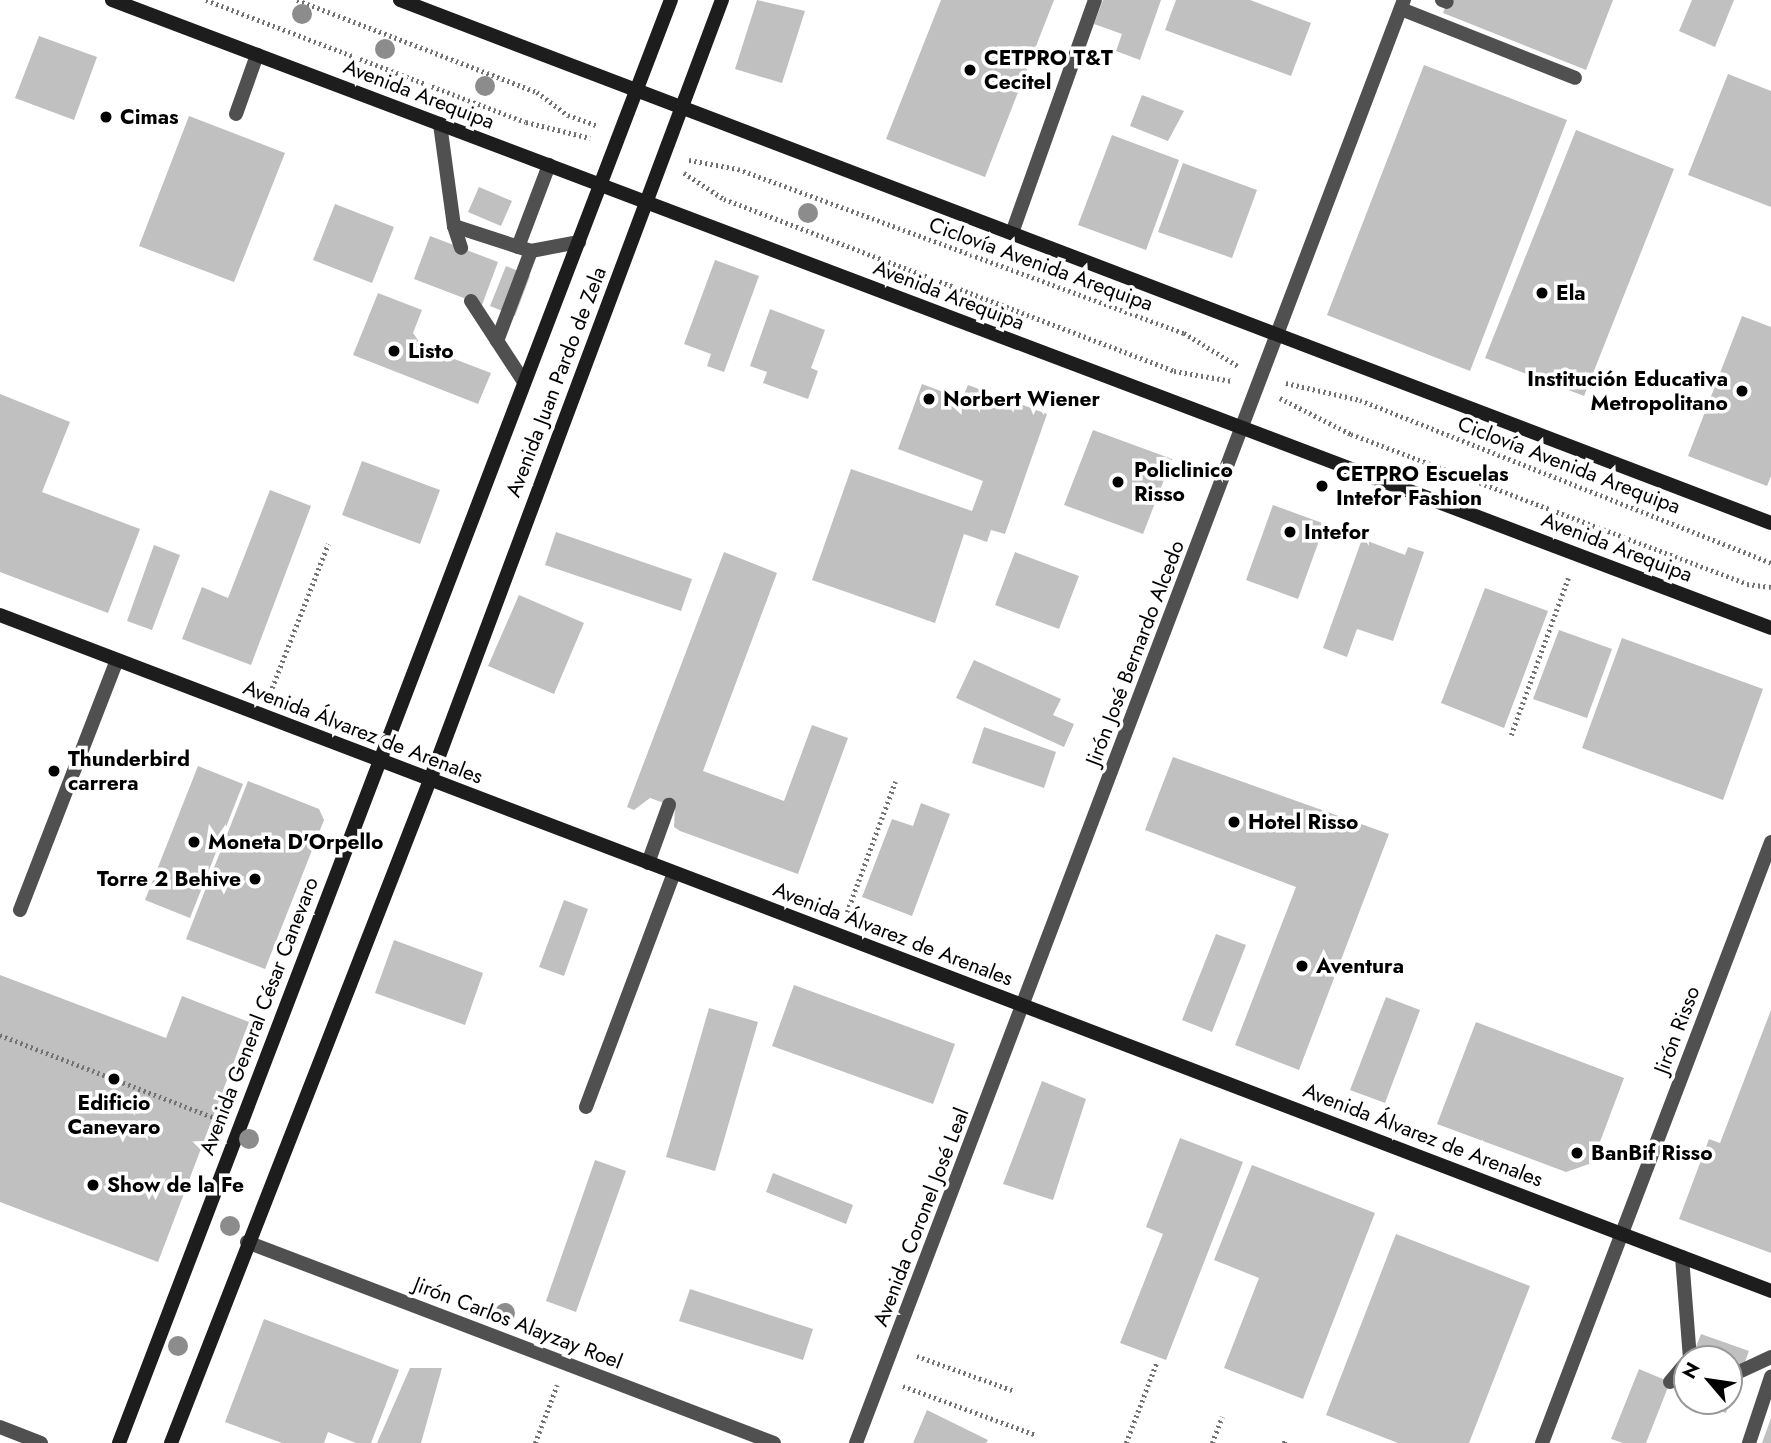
<!DOCTYPE html>
<meta charset="utf-8">
<style>
body{margin:0}
#map{position:relative;width:1771px;height:1443px;overflow:hidden;background:#fff;font-family:Jost,sans-serif}
div>[style]{position:absolute}
[style*='--x']{left:calc(var(--x)*1px);top:calc(var(--y)*1px);width:calc(var(--w)*1px);rotate:calc(var(--a)*1deg)}
.building>*{inset:0;background:#c0c0c0}
.path>*{height:4.5px;margin-top:-2.25px;transform-origin:0;background:repeating-linear-gradient(90deg,#727272 0 2px,transparent 0 5.5px)}
.lane>*{height:14px;margin:-7px;padding:0 7px;transform-origin:7px;border-radius:7px;background:#505050}
.street>*{height:14px;margin:-7px;padding:0 7px;transform-origin:7px;border-radius:7px;background:#505050}
.secondary>*{height:14px;margin:-7px;padding:0 7px;transform-origin:7px;border-radius:7px;background:#1d1d1d}
.trees>*{width:20px;height:20px;margin:-10px;border-radius:50%;background:#8c8c8c}
.dots>*{width:19px;height:19px;translate:-50% -50%;box-sizing:border-box;border:4px solid #fff;border-radius:50%}
span{translate:-50% -50%;white-space:nowrap;text-align:center;line-height:1.15;-webkit-text-stroke:7px #fff;paint-order:stroke}
.poi-label{font-size:21px;color:#000;font-weight:700}
.left{translate:0 -50%;text-align:left}
.right{translate:-100% -50%;text-align:right}
.street-label{font-size:21px;color:#000}
.north{position:absolute;left:1673px;top:1345px;width:70px;height:70px;box-sizing:border-box;background:#fff;border:2px solid #999;border-radius:50%;rotate:299deg;font-size:19px;font-weight:700;line-height:28px;text-align:center;color:#000}
.north::after{content:'';display:block;margin:auto;width:24px;height:32px;background:#000;clip-path:polygon(50% 0,100% 100%,50% 72%,0 100%)}
</style>
<div id="map">
<div class="building">
<i style="clip-path:polygon(757px 0,805px 11px,782px 83px,735px 69px)"></i>
<i style="clip-path:polygon(941px 0,1054px 0,985px 177px,886px 139px)"></i>
<i style="clip-path:polygon(1103px 0,1161px 0,1140px 60px,1116px 51px,1122px 34px,1094px 24px)"></i>
<i style="clip-path:polygon(1176px 0,1250px 0,1311px 23px,1291px 76px,1165px 30px)"></i>
<i style="clip-path:polygon(1448px 0,1613px 0,1586px 70px,1443px 13px)"></i>
<i style="clip-path:polygon(1692px 0,1734px 0,1715px 47px,1679px 31px)"></i>
<i style="clip-path:polygon(39px 36px,97px 57px,74px 120px,15px 98px)"></i>
<i style="clip-path:polygon(1424px 65px,1567px 120px,1470px 371px,1327px 315px)"></i>
<i style="clip-path:polygon(1728px 74px,1771px 91px,1771px 207px,1688px 175px)"></i>
<i style="clip-path:polygon(1142px 95px,1184px 111px,1168px 141px,1130px 126px)"></i>
<i style="clip-path:polygon(189px 116px,285px 153px,234px 282px,139px 246px)"></i>
<i style="clip-path:polygon(1576px 130px,1674px 169px,1584px 396px,1485px 358px)"></i>
<i style="clip-path:polygon(1112px 135px,1179px 160px,1146px 250px,1078px 225px)"></i>
<i style="clip-path:polygon(1183px 163px,1257px 190px,1232px 258px,1158px 232px)"></i>
<i style="clip-path:polygon(479px 187px,512px 201px,501px 226px,468px 212px)"></i>
<i style="clip-path:polygon(335px 204px,394px 227px,372px 283px,313px 260px)"></i>
<i style="clip-path:polygon(430px 236px,498px 262px,482px 305px,414px 279px)"></i>
<i style="clip-path:polygon(715px 260px,759px 276px,724px 372px,707px 366px,711px 354px,684px 344px)"></i>
<i style="clip-path:polygon(506px 266px,530px 276px,515px 316px,490px 306px)"></i>
<i style="clip-path:polygon(378px 293px,422px 310px,413px 333px,423px 347px,491px 373px,478px 404px,353px 355px)"></i>
<i style="clip-path:polygon(770px 309px,825px 330px,811px 368px,818px 371px,808px 399px,763px 383px,767px 372px,750px 366px)"></i>
<i style="clip-path:polygon(1742px 316px,1771px 327px,1771px 476px,1767px 486px,1688px 456px)"></i>
<i style="clip-path:polygon(922px 384px,962px 399px,968px 385px,1047px 414px,1005px 534px,991px 530px,987px 542px,964px 534px,935px 623px,812px 580px,851px 469px,972px 511px,983px 481px,898px 449px)"></i>
<i style="clip-path:polygon(0 394px,70px 422px,42px 492px,140px 529px,108px 613px,0 572px)"></i>
<i style="clip-path:polygon(1093px 430px,1172px 459px,1143px 534px,1064px 505px)"></i>
<i style="clip-path:polygon(362px 461px,440px 490px,420px 544px,342px 515px)"></i>
<i style="clip-path:polygon(270px 490px,311px 506px,251px 665px,182px 639px,202px 587px,228px 598px)"></i>
<i style="clip-path:polygon(1273px 505px,1325px 524px,1298px 599px,1246px 580px)"></i>
<i style="clip-path:polygon(556px 532px,692px 579px,681px 611px,545px 565px)"></i>
<i style="clip-path:polygon(1362px 539px,1405px 555px,1408px 547px,1424px 552px,1393px 641px,1357px 629px,1347px 657px,1323px 648px)"></i>
<i style="clip-path:polygon(154px 545px,180px 555px,152px 630px,127px 621px)"></i>
<i style="clip-path:polygon(724px 552px,777px 573px,703px 771px,784px 801px,812px 725px,848px 738px,798px 874px,680px 831px,674px 827px,675px 807px,650px 798px,634px 810px,627px 807px)"></i>
<i style="clip-path:polygon(1015px 552px,1079px 576px,1059px 629px,995px 605px)"></i>
<i style="clip-path:polygon(1485px 588px,1548px 611px,1504px 728px,1441px 703px)"></i>
<i style="clip-path:polygon(519px 595px,584px 623px,554px 694px,488px 666px)"></i>
<i style="clip-path:polygon(1559px 630px,1612px 649px,1587px 718px,1533px 699px)"></i>
<i style="clip-path:polygon(1622px 638px,1763px 689px,1723px 800px,1582px 748px)"></i>
<i style="clip-path:polygon(974px 660px,1061px 699px,1053px 715px,1074px 724px,1064px 747px,956px 698px)"></i>
<i style="clip-path:polygon(984px 727px,1056px 752px,1044px 788px,972px 763px)"></i>
<i style="clip-path:polygon(1173px 757px,1389px 834px,1299px 1070px,1235px 1045px,1296px 887px,1145px 830px)"></i>
<i style="clip-path:polygon(198px 766px,243px 784px,190px 918px,145px 900px)"></i>
<i style="clip-path:polygon(248px 781px,319px 809px,324px 820px,265px 969px,186px 939px)"></i>
<i style="clip-path:polygon(921px 803px,950px 814px,912px 916px,862px 897px,892px 819px,913px 826px)"></i>
<i style="clip-path:polygon(564px 900px,588px 909px,564px 976px,539px 967px)"></i>
<i style="clip-path:polygon(1216px 934px,1246px 945px,1212px 1032px,1182px 1020px)"></i>
<i style="clip-path:polygon(394px 940px,483px 973px,465px 1025px,375px 993px)"></i>
<i style="clip-path:polygon(0 975px,166px 1038px,182px 996px,249px 1022px,158px 1262px,0 1202px)"></i>
<i style="clip-path:polygon(794px 985px,955px 1044px,933px 1104px,772px 1046px)"></i>
<i style="clip-path:polygon(1386px 997px,1420px 1010px,1385px 1103px,1350px 1090px)"></i>
<i style="clip-path:polygon(709px 1008px,758px 1022px,715px 1171px,666px 1157px)"></i>
<i style="clip-path:polygon(1771px 1010px,1771px 1253px,1679px 1219px,1709px 1139px,1720px 1143px)"></i>
<i style="clip-path:polygon(1476px 1022px,1624px 1078px,1592px 1163px,1566px 1172px,1437px 1124px)"></i>
<i style="clip-path:polygon(1042px 1081px,1086px 1099px,1053px 1200px,1003px 1184px)"></i>
<i style="clip-path:polygon(1180px 1138px,1243px 1162px,1166px 1360px,1120px 1343px,1163px 1234px,1146px 1227px)"></i>
<i style="clip-path:polygon(595px 1160px,626px 1171px,576px 1312px,546px 1301px)"></i>
<i style="clip-path:polygon(1252px 1165px,1375px 1213px,1303px 1399px,1224px 1368px,1259px 1278px,1214px 1260px)"></i>
<i style="clip-path:polygon(773px 1173px,853px 1205px,846px 1224px,766px 1192px)"></i>
<i style="clip-path:polygon(1396px 1234px,1530px 1286px,1469px 1443px,1398px 1443px,1326px 1415px)"></i>
<i style="clip-path:polygon(690px 1289px,813px 1329px,803px 1360px,679px 1321px)"></i>
<i style="clip-path:polygon(264px 1319px,399px 1370px,371px 1443px,356px 1443px,328px 1432px,324px 1443px,282px 1443px,225px 1422px)"></i>
<i style="clip-path:polygon(1701px 1334px,1749px 1351px,1726px 1413px,1693px 1401px,1729px 1401px,1729px 1359px,1691px 1359px)"></i>
<i style="clip-path:polygon(410px 1368px,442px 1368px,421px 1443px,377px 1443px)"></i>
<i style="clip-path:polygon(1639px 1369px,1670px 1382px,1646px 1443px,1623px 1443px,1611px 1439px)"></i>
<i style="clip-path:polygon(1687px 1371px,1687px 1399px,1678px 1396px)"></i>
<i style="clip-path:polygon(927px 1410px,988px 1440px,986px 1443px,913px 1443px)"></i>
<i style="clip-path:polygon(1771px 1418px,1771px 1443px,1762px 1443px)"></i>
</div>
<div class="path">
<i style="--x:206;--y:0;--w:342;--a:20.9"></i>
<i style="--x:526;--y:122;--w:66;--a:14"></i>
<i style="--x:297;--y:0;--w:257;--a:21"></i>
<i style="--x:537;--y:92;--w:39;--a:37"></i>
<i style="--x:568;--y:115;--w:32;--a:20"></i>
<i style="--x:689;--y:160;--w:50;--a:10.4"></i>
<i style="--x:738;--y:169;--w:475;--a:20.2"></i>
<i style="--x:1184;--y:333;--w:63;--a:31.4"></i>
<i style="--x:684;--y:173;--w:48;--a:33"></i>
<i style="--x:724;--y:199;--w:482;--a:20.9"></i>
<i style="--x:1174;--y:371;--w:59;--a:9.8"></i>
<i style="--x:1286;--y:383;--w:76;--a:12.9"></i>
<i style="--x:1360;--y:400;--w:442;--a:21.6"></i>
<i style="--x:1280;--y:398;--w:80;--a:26.9"></i>
<i style="--x:1351;--y:434;--w:423;--a:20.7"></i>
<i style="--x:1747;--y:584;--w:24;--a:7"></i>
<i style="--x:270;--y:693;--w:160;--a:-68.7"></i>
<i style="--x:1511;--y:735;--w:167;--a:-70"></i>
<i style="--x:847;--y:912;--w:139;--a:-69.7"></i>
<i style="--x:0;--y:1035;--w:234;--a:21.1"></i>
<i style="--x:917;--y:1356;--w:104;--a:19.7"></i>
<i style="--x:903;--y:1386;--w:142;--a:20.2"></i>
<i style="--x:535;--y:1443;--w:62;--a:-69.2"></i>
<i style="--x:1126;--y:1443;--w:85;--a:-69.2"></i>
<i style="--x:1212;--y:1443;--w:28;--a:-69"></i>
<i style="--x:1284;--y:1443;--w:3;--a:-72"></i>
</div>
<div class="lane">
<i style="--x:1442;--y:0;--w:5;--a:22"></i>
<i style="--x:1401;--y:9;--w:187;--a:21.6"></i>
<i style="--x:236;--y:114;--w:63;--a:-70.4"></i>
<i style="--x:440;--y:124;--w:103;--a:82.2"></i>
<i style="--x:454;--y:226;--w:81;--a:18"></i>
<i style="--x:531;--y:251;--w:49;--a:-10.6"></i>
<i style="--x:454;--y:226;--w:23;--a:72"></i>
<i style="--x:1012;--y:233;--w:247;--a:-70.4"></i>
<i style="--x:518;--y:247;--w:88;--a:-69.3"></i>
<i style="--x:471;--y:301;--w:97;--a:56.8"></i>
<i style="--x:497;--y:341;--w:96;--a:-69.3"></i>
<i style="--x:648;--y:863;--w:62;--a:-70.1"></i>
<i style="--x:20;--y:910;--w:268;--a:-68.8"></i>
<i style="--x:586;--y:1107;--w:250;--a:-69.4"></i>
<i style="--x:1682;--y:1257;--w:102;--a:85.5"></i>
<i style="--x:1741;--y:1371;--w:33;--a:-25"></i>
<i style="--x:1670;--y:1382;--w:26;--a:-50"></i>
<i style="--x:1749;--y:1443;--w:70;--a:-71.6"></i>
</div>
<div class="street">
<i style="--x:247;--y:1242;--w:564;--a:20.88"></i>
<i style="--x:0;--y:1427;--w:44;--a:21.3"></i>
<i style="--x:856;--y:1443;--w:1544;--a:-69.21"></i>
<i style="--x:1542;--y:1443;--w:643;--a:-69.14"></i>
</div>
<div class="secondary">
<i style="--x:112;--y:0;--w:1774;--a:20.73"></i>
<i style="--x:400;--y:0;--w:1467;--a:20.88"></i>
<i style="--x:0;--y:615;--w:1896;--a:20.89"></i>
<i style="--x:119;--y:1443;--w:1545;--a:-69.07"></i>
<i style="--x:171;--y:1443;--w:712;--a:-68.66"></i>
<i style="--x:430;--y:780;--w:833;--a:-69.48"></i>
</div>
<div class="trees">
<i style="left:302px;top:14px"></i>
<i style="left:385px;top:49px"></i>
<i style="left:485px;top:86px"></i>
<i style="left:808px;top:213px"></i>
<i style="left:249px;top:1139px"></i>
<i style="left:230px;top:1226px"></i>
<i style="left:505px;top:1313px"></i>
<i style="left:178px;top:1346px"></i>
</div>
<div class="dots">
<i style="left:970px;top:70px;background:#000"></i>
<i style="left:106px;top:117px;background:#000"></i>
<i style="left:1542px;top:293px;background:#000"></i>
<i style="left:394px;top:351px;background:#000"></i>
<i style="left:1742px;top:391px;background:#000"></i>
<i style="left:929px;top:399px;background:#000"></i>
<i style="left:1118px;top:482px;background:#000"></i>
<i style="left:1322px;top:486px;background:#000"></i>
<i style="left:1290px;top:532px;background:#000"></i>
<i style="left:54px;top:771px;background:#000"></i>
<i style="left:1234px;top:822px;background:#000"></i>
<i style="left:194px;top:842px;background:#000"></i>
<i style="left:255px;top:879px;background:#000"></i>
<i style="left:1302px;top:966px;background:#000"></i>
<i style="left:114px;top:1079px;background:#000"></i>
<i style="left:1577px;top:1153px;background:#000"></i>
<i style="left:93px;top:1185px;background:#000"></i>
</div>
<div class="poi-label">
<span class="left" style="left:984px;top:70px">CETPRO T&amp;T<br>Cecitel</span>
<span class="left" style="left:120px;top:117px">Cimas</span>
<span class="left" style="left:1556px;top:293px">Ela</span>
<span class="left" style="left:408px;top:351px">Listo</span>
<span class="right" style="left:1728px;top:391px">Institución Educativa<br>Metropolitano</span>
<span class="left" style="left:943px;top:399px">Norbert Wiener</span>
<span class="left" style="left:1134px;top:482px">Policlinico<br>Risso</span>
<span class="left" style="left:1336px;top:486px">CETPRO Escuelas<br>Intefor Fashion</span>
<span class="left" style="left:1304px;top:532px">Intefor</span>
<span class="left" style="left:68px;top:771px">Thunderbird<br>carrera</span>
<span class="left" style="left:1248px;top:822px">Hotel Risso</span>
<span class="left" style="left:208px;top:842px">Moneta D'Orpello</span>
<span class="right" style="left:241px;top:879px">Torre 2 Behive</span>
<span class="left" style="left:1316px;top:966px">Aventura</span>
<span style="left:114px;top:1115px">Edificio<br>Canevaro</span>
<span class="left" style="left:1591px;top:1153px">BanBif Risso</span>
<span class="left" style="left:107px;top:1185px">Show de la Fe</span>
</div>
<div class="street-label">
<span style="left:419px;top:94px;rotate:21deg">Avenida Arequipa</span>
<span style="left:1041px;top:264px;rotate:20deg">Ciclovía Avenida Arequipa</span>
<span style="left:949px;top:295px;rotate:21deg">Avenida Arequipa</span>
<span style="left:556px;top:382px;rotate:-69deg">Avenida Juan Pardo de Zela</span>
<span style="left:1569px;top:465px;rotate:21deg">Ciclovía Avenida Arequipa</span>
<span style="left:1617px;top:547px;rotate:21deg">Avenida Arequipa</span>
<span style="left:1135px;top:653px;rotate:-69deg">Jirón José Bernardo Alcedo</span>
<span style="left:363px;top:732px;rotate:21deg">Avenida Álvarez de Arenales</span>
<span style="left:893px;top:934px;rotate:21deg">Avenida Álvarez de Arenales</span>
<span style="left:259px;top:1016px;rotate:-69deg">Avenida General César Canevaro</span>
<span style="left:1677px;top:1030px;rotate:-69deg">Jirón Risso</span>
<span style="left:1423px;top:1135px;rotate:21deg">Avenida Álvarez de Arenales</span>
<span style="left:921px;top:1217px;rotate:-69deg">Avenida Coronel José Leal</span>
<span style="left:518px;top:1323px;rotate:21deg">Jirón Carlos Alayzay Roel</span>
</div>
<div class="north">N</div>
</div>
